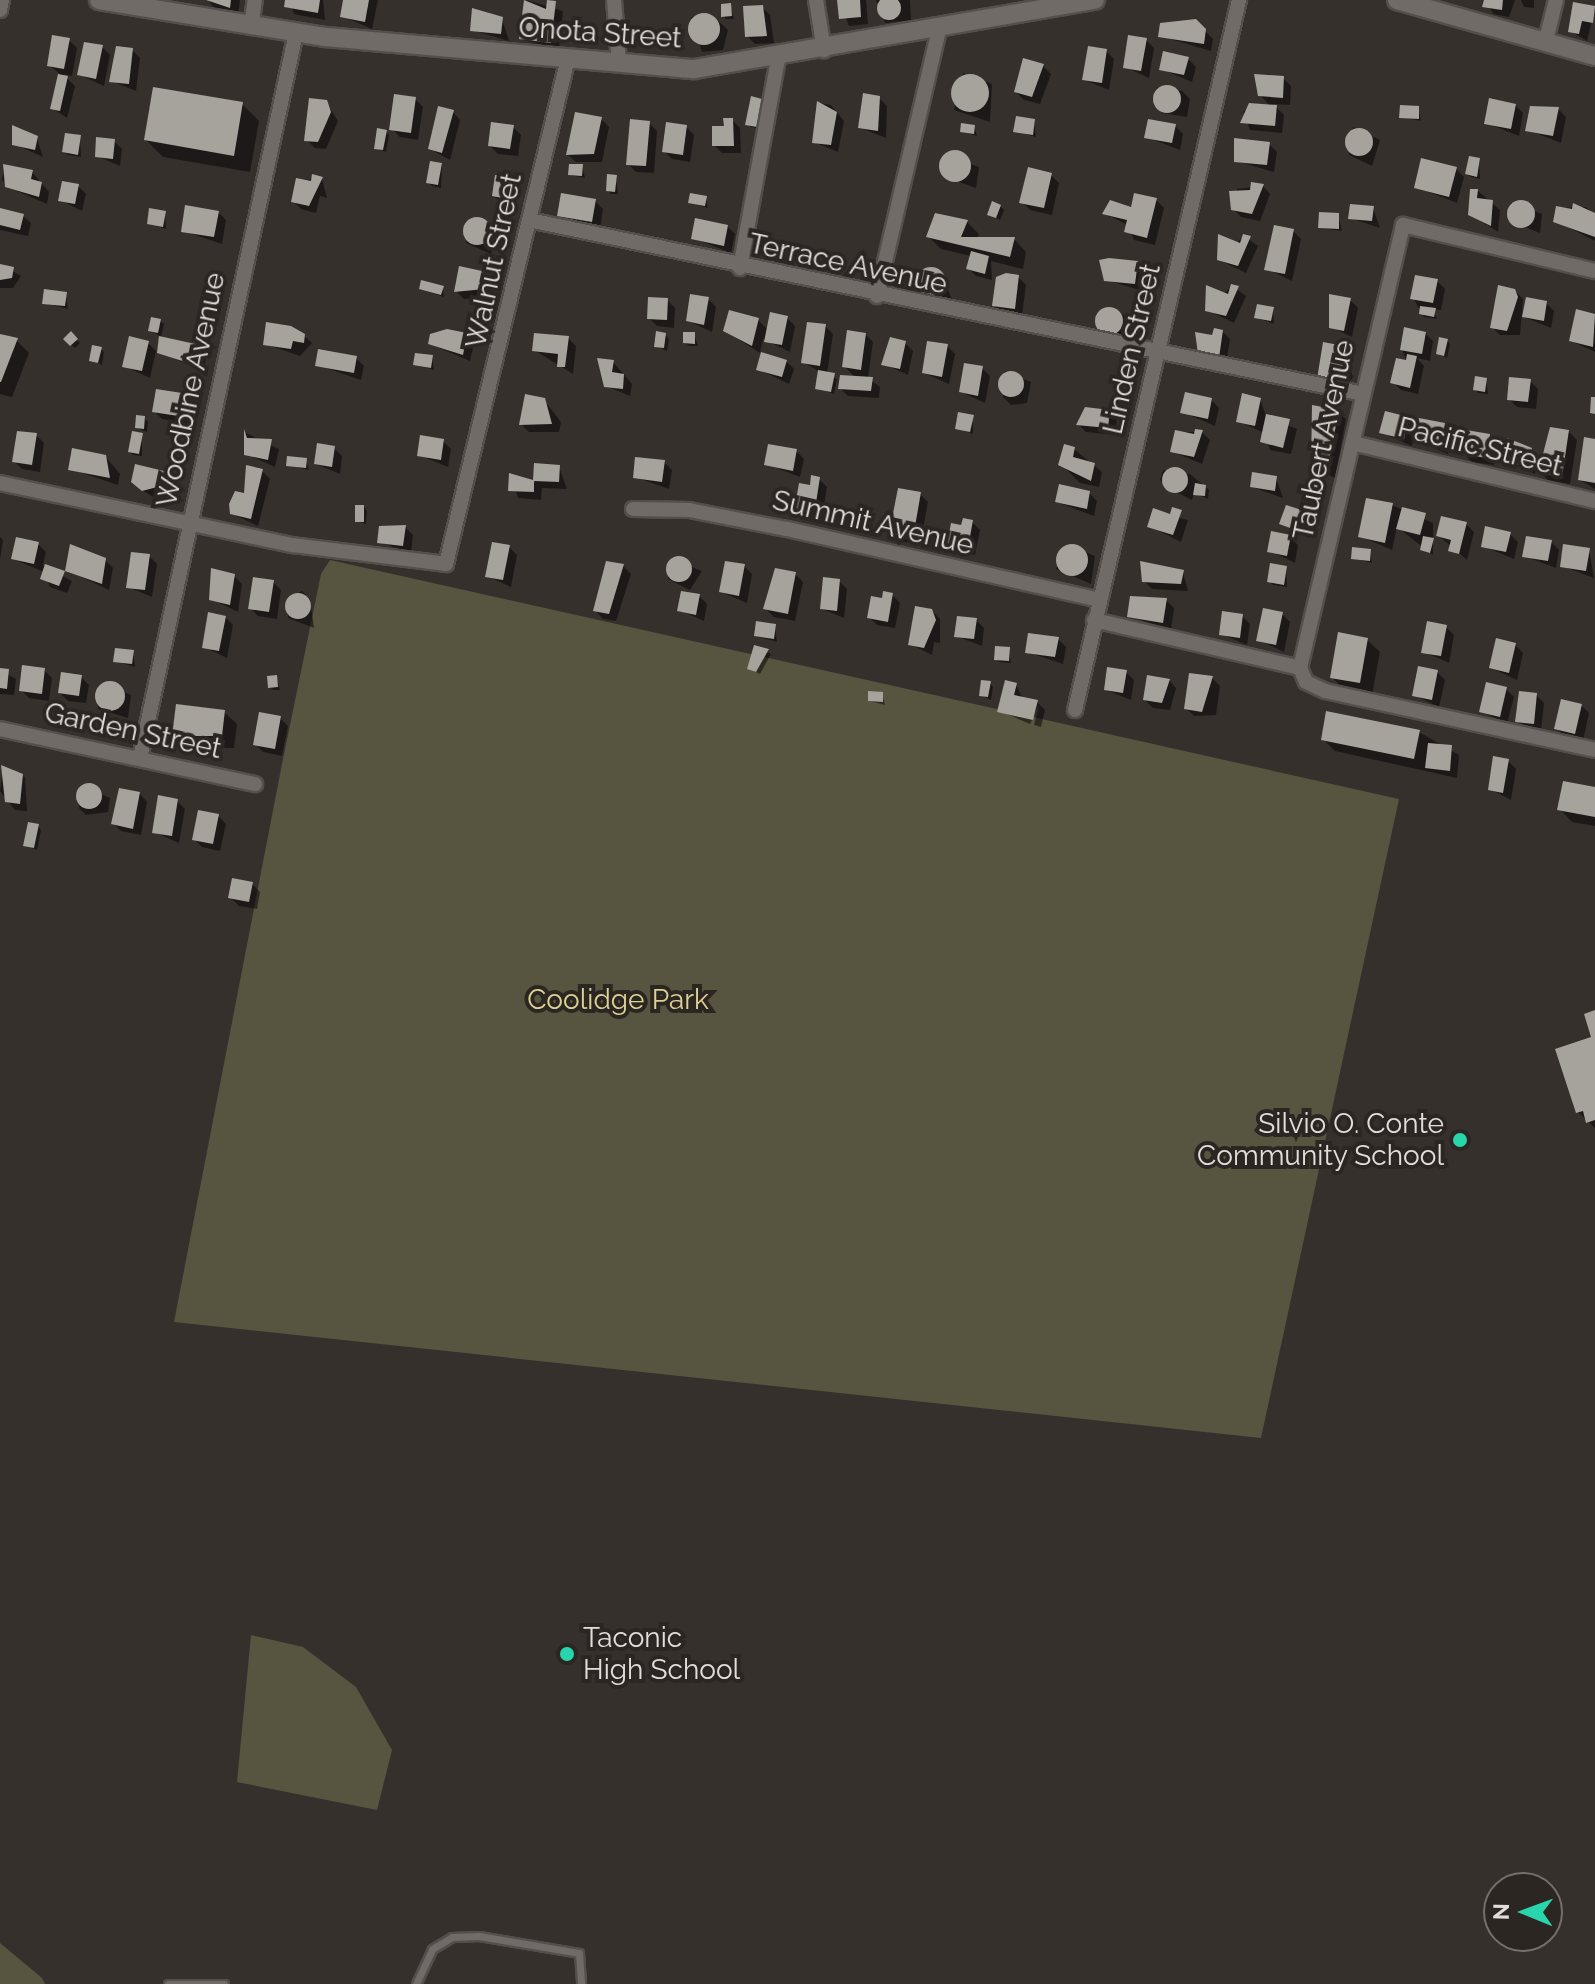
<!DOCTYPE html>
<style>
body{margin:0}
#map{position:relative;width:1595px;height:1984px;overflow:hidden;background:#36302d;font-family:Raleway,sans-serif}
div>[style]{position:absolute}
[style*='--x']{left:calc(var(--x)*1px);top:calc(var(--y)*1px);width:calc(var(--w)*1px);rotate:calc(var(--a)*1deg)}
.green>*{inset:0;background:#575440}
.shadow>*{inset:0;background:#0007}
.building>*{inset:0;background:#a6a29c}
.round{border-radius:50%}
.roads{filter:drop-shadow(2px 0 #544f4c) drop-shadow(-2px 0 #544f4c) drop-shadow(0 2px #544f4c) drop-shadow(0 -2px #544f4c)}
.service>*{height:7px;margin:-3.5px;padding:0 3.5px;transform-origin:3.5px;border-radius:3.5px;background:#716b67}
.minor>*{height:14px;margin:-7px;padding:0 7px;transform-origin:7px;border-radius:7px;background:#716b67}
.tertiary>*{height:18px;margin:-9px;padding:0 9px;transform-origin:9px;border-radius:9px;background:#716b67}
.dots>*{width:22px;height:22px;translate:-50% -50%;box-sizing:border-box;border:4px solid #2c2623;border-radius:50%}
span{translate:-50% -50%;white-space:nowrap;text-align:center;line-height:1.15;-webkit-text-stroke:8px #2c2623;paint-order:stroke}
.street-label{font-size:28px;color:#e0ddda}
.park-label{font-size:28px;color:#dbd193}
.poi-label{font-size:28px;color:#e0ddda}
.right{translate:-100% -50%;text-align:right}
.left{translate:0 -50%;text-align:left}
.north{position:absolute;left:1483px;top:1872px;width:80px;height:80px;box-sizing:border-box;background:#2c2623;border:2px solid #746f6c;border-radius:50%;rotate:271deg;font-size:22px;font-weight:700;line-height:32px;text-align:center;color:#e0ddda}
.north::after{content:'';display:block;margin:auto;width:28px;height:36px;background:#29d5ad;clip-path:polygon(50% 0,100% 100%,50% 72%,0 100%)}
</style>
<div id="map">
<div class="green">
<i style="clip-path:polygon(330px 560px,1399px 799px,1261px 1438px,174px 1322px,281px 769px,321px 574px)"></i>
<i style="clip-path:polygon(251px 1635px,303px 1647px,356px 1687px,392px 1750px,377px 1810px,237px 1782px)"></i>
<i style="clip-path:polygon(0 1943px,42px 1978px,45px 1984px,0 1984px)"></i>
</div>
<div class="shadow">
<i style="clip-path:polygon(208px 0,240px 0,238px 15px,216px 11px)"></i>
<i style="clip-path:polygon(289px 0,323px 0,325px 20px,294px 14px)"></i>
<i style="clip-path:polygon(345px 0,378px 0,372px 29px,342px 16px)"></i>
<i style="clip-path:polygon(526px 0,563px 11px,559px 50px,521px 39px)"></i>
<i style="clip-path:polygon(839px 0,866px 0,868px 24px,849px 26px)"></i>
<i style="clip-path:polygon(876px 0,910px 0,911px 20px,885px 23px)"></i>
<i style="clip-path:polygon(1486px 0,1515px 0,1509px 17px,1493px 14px)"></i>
<i style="clip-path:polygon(1521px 0,1534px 0,1534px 8px,1524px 7px)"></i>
<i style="clip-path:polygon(1575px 4px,1595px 8px,1587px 41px,1570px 31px)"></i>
<i style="clip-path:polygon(730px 5px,734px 19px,726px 19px,723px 16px)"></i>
<i style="clip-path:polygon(762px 7px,770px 15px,774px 43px,755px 44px,747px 36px)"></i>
<i style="clip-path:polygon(711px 14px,728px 30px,723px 50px,702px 52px,691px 17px)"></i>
<i style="clip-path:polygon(502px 19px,509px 41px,472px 30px)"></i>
<i style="clip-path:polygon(1195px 21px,1213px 39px,1211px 51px,1160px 36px)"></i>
<i style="clip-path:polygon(69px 40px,77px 48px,72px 76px,63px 74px,75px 86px,67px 118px,52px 108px,60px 74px,49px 65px)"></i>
<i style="clip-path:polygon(1146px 40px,1154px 48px,1149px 78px,1125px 67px)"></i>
<i style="clip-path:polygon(102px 47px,110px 55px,104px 86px,80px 75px)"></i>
<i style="clip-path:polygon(132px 50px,140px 58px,136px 91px,111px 81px)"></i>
<i style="clip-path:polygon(1106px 51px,1114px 59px,1109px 90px,1084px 80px)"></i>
<i style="clip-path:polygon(1188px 59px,1196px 67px,1192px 82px,1161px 69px)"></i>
<i style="clip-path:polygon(1043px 66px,1051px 74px,1040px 104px,1024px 100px,1016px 92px)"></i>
<i style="clip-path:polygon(963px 73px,992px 84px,990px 122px,954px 110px)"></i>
<i style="clip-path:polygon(1283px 78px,1291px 86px,1290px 105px,1273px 104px,1284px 115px,1282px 133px,1250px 130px,1243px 111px,1271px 107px,1260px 95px)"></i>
<i style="clip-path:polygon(1157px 87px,1182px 91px,1190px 99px,1187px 117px,1162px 113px,1154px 105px)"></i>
<i style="clip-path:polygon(879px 98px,887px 106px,886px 138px,860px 128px)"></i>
<i style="clip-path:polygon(415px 99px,423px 107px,418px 140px,400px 137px,392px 129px)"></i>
<i style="clip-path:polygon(761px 100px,760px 129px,751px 127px,747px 124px)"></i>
<i style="clip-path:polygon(326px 102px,338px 121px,326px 149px,315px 148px,307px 140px)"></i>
<i style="clip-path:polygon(819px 103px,831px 105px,844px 121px,838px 152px,814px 142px)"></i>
<i style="clip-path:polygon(242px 104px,259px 121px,250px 172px,163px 157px,146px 140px)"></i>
<i style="clip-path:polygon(1515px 105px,1523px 113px,1519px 136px,1486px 123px)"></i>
<i style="clip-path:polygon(1418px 108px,1421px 121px,1402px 117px)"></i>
<i style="clip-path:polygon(1558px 109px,1566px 117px,1561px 143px,1528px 130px)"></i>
<i style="clip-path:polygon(453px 112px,460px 120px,450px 160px,430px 149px)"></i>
<i style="clip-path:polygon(601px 119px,609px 127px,602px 162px,576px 162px,568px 155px)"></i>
<i style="clip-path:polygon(732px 120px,740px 128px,741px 153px,722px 153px,714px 145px)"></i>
<i style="clip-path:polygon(1034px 121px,1036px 137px,1015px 131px)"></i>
<i style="clip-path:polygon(649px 123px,657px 131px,654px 173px,636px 172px,628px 164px)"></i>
<i style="clip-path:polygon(974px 126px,977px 136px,962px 131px)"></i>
<i style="clip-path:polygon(1175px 126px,1183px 134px,1180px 150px,1146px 137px)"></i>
<i style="clip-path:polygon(513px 127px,521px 135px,518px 156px,498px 154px,490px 146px)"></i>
<i style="clip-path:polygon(686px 127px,694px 135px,690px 162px,672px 159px,664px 151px)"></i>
<i style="clip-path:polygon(1353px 127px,1380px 140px,1372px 166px,1349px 155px)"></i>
<i style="clip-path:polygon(386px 132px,389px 135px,386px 152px,376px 148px)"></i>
<i style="clip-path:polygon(80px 137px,81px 157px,68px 155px,64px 152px)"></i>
<i style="clip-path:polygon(37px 138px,43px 157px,14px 144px)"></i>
<i style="clip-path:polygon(114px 141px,122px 149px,120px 166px,97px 156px)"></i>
<i style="clip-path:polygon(1269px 144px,1277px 152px,1274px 172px,1236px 161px)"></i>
<i style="clip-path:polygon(946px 155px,979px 167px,976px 188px,942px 176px)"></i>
<i style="clip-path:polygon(1479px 160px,1480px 179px,1471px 177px,1467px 174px)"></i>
<i style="clip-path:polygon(442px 165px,441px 188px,432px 186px,428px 182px)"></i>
<i style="clip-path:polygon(582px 166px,585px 178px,570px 175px)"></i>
<i style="clip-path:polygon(4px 167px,32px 172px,49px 192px,47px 204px,10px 188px,2px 180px)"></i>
<i style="clip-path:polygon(1456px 169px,1464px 177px,1457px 203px,1416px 187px)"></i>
<i style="clip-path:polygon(1051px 175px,1059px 183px,1052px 215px,1030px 210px,1022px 202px)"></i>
<i style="clip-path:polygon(616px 177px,618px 194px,611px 194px,608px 190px)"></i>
<i style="clip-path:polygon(322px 179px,327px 198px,320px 196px,316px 213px,301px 209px,293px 201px,298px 180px)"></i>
<i style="clip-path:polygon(510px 180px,510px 201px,497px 199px,494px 195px)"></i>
<i style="clip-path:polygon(78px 186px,86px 194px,82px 211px,60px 200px)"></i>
<i style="clip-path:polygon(1263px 186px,1270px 194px,1260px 221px,1241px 217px,1233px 209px,1237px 189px)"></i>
<i style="clip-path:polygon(1478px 191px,1500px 210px,1498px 232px,1470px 214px)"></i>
<i style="clip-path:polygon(706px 198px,708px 208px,690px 202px)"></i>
<i style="clip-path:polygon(1156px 200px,1164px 208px,1155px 245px,1134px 240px,1128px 225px,1105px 214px)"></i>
<i style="clip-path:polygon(595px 201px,603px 209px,600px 229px,560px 215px)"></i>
<i style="clip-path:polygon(1511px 203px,1542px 214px,1540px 233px,1509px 221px)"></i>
<i style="clip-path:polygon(1000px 206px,1004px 210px,1000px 220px,990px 214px)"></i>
<i style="clip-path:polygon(1586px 207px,1595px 215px,1595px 241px,1556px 221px,1558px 208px)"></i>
<i style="clip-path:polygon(1373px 208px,1380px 228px,1350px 218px)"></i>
<i style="clip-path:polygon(165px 212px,166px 229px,149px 223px)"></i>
<i style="clip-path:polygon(218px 212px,226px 220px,222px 244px,183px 231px)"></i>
<i style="clip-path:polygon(0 214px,23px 216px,31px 223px,28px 236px,0 230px)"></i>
<i style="clip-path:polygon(936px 215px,967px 222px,979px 234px,976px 241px,1014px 239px,1026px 252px,1023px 269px,991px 261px,992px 280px,976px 276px,968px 268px,971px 256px,941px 249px,928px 236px)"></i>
<i style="clip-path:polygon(1338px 215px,1342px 231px,1320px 228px)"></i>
<i style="clip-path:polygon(471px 218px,496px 229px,491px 254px,466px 243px)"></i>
<i style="clip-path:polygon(727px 226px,735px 234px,731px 253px,693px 238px)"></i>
<i style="clip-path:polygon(1293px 231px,1301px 239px,1292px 281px,1267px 269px)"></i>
<i style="clip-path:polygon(1244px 236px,1258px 246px,1246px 273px,1219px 260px)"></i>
<i style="clip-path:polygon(1137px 263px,1145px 271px,1143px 291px,1106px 280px)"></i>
<i style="clip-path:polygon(0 264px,21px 276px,13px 288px,0 288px)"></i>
<i style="clip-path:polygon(460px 269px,486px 279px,493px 296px,464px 299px,456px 291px)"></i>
<i style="clip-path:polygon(922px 270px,943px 278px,953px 302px,922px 297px,914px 289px)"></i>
<i style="clip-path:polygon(1018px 277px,1026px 285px,1022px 316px,1002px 313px,994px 305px)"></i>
<i style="clip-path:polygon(1437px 281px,1445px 289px,1441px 310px,1433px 309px,1437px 319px,1424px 317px,1413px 298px)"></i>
<i style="clip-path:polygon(1232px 286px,1246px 296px,1234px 323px,1207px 310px)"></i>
<i style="clip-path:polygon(443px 288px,444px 297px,421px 289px)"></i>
<i style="clip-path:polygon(1515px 291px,1523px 299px,1520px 335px,1500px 335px,1492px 327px)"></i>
<i style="clip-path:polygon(66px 294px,68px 309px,44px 303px)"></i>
<i style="clip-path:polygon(708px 299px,716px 307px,712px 332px,688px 321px)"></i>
<i style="clip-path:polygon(667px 300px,675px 308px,674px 328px,657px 326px,649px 318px)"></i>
<i style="clip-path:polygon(1350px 300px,1358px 308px,1352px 337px,1331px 327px)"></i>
<i style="clip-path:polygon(1546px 303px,1554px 311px,1551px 328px,1524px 317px)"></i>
<i style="clip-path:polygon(1273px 309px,1274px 324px,1257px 318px)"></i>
<i style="clip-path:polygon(1578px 312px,1595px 316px,1595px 352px,1571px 341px)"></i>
<i style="clip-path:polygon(1096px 314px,1124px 315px,1132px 323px,1129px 341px,1107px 337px)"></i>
<i style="clip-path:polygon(787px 318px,795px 326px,790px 352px,763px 339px,760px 353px,725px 331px,758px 320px,768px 330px)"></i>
<i style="clip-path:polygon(160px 321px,164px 324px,161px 337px,150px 330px)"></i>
<i style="clip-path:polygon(825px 326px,833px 334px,827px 374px,837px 379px,834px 394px,817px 388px,820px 372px,803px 362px)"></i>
<i style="clip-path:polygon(1222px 331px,1230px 339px,1226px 364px,1208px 361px)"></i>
<i style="clip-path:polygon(1425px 333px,1433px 341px,1430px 361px,1417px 358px,1424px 366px,1418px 394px,1401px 390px,1393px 382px,1407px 363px,1402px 349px)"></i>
<i style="clip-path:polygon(71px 334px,80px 343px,75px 348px,65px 339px)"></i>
<i style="clip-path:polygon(694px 334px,698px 346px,689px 346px,685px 342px)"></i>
<i style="clip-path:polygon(865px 334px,873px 342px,868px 378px,880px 387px,879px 398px,848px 396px,840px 388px,856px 378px,844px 366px)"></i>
<i style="clip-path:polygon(466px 335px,474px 343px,470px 361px,430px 344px)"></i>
<i style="clip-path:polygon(665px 335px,669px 339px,667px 351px,656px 346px)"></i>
<i style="clip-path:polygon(304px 336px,312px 343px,300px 356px,265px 344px)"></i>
<i style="clip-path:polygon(568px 338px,576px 346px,573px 374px,534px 350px)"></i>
<i style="clip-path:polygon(0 340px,16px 340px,29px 353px,12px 397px,0 394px)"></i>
<i style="clip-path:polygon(1447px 340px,1450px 344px,1447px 358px,1438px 353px)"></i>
<i style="clip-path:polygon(148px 343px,156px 351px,150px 378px,124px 366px)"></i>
<i style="clip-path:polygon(905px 343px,913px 351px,908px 375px,884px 364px)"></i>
<i style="clip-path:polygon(947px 346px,955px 354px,949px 384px,924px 373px)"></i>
<i style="clip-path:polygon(199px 347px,207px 355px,203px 371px,159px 352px)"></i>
<i style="clip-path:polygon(1343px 348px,1353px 377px,1344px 389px,1319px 379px)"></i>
<i style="clip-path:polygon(101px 349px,104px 352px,102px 365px,91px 360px)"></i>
<i style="clip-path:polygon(432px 357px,434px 370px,415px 364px)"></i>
<i style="clip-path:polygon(356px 358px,364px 366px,361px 380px,317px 365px)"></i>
<i style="clip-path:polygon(786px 361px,794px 369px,789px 384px,758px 369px)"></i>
<i style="clip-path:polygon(613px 362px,632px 384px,630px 396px,606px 386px)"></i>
<i style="clip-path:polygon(982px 368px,990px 376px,985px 403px,961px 392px)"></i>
<i style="clip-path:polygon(1005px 371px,1031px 382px,1027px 403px,1011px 405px,1003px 397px)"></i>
<i style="clip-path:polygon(1486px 380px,1488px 394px,1478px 393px,1475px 389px)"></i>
<i style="clip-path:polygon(1530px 381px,1538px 389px,1536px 409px,1517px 407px,1509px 399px)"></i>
<i style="clip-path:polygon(157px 391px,187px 401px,195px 409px,192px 424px,162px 419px,154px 411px)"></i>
<i style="clip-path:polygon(1260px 399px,1266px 416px,1297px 429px,1291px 454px,1270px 450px,1264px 433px,1238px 421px)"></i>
<i style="clip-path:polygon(544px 400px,561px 422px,559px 432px,529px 432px,521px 424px)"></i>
<i style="clip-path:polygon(1211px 400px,1219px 408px,1215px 426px,1182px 412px)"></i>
<i style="clip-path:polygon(1086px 409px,1109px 412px,1117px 420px,1115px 435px,1086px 432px,1078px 424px)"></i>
<i style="clip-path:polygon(1338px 412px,1346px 419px,1335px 478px,1313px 467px)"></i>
<i style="clip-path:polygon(973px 417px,973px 434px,957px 428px)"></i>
<i style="clip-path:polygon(144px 418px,148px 422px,147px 432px,137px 428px)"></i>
<i style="clip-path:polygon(1408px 418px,1416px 426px,1412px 446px,1382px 433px)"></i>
<i style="clip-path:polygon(1444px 424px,1452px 432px,1448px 454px,1417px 441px)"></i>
<i style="clip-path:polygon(1176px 432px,1202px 432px,1210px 440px,1202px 464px,1173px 452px)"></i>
<i style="clip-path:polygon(1569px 432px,1577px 440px,1570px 484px,1548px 480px,1541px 473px)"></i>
<i style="clip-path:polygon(246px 433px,279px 449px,275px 467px,246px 454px)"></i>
<i style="clip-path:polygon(36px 435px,44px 443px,40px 472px,22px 469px,14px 461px)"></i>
<i style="clip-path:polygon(142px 435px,142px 456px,133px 455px,130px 451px)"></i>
<i style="clip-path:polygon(1489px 436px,1497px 444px,1494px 465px,1472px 462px,1464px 454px)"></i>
<i style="clip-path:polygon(443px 441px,451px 449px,448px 467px,419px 455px)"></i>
<i style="clip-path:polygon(1595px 441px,1595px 489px,1580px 480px)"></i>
<i style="clip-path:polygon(334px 448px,342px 456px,340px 474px,316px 464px)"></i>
<i style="clip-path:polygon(1074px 449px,1102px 472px,1099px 487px,1080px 483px,1061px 464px)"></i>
<i style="clip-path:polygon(1531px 450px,1539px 458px,1535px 474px,1504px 460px)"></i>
<i style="clip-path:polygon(796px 451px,804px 459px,800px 477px,766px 464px)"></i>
<i style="clip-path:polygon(105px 456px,120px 474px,118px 485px,70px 469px)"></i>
<i style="clip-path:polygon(306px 460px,309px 470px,288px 465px)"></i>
<i style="clip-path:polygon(664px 462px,672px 470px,669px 489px,635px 477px)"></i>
<i style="clip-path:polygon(536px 465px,559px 467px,567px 489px,542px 488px,541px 500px,518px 498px,511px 475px,535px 483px)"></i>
<i style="clip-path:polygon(1163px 470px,1190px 474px,1209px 490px,1208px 499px,1194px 493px,1192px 500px,1168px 488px,1160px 480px)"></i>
<i style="clip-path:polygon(262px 471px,270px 479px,258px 526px,232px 514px)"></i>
<i style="clip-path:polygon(167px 473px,172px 492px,157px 499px,141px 490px)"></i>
<i style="clip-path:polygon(1276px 478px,1283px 498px,1252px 487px)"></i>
<i style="clip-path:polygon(819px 479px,827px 487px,821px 523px,796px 512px)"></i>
<i style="clip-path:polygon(1321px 487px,1324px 499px,1306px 493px)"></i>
<i style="clip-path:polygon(1089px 493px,1097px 501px,1094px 516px,1057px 502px)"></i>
<i style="clip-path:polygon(920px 494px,928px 502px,920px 545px,900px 541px,892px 533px)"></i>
<i style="clip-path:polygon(1392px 505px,1433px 523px,1433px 555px,1397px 527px,1392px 550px,1360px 536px)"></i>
<i style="clip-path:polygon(364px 507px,367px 511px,366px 524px,357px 521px)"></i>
<i style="clip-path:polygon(1154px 511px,1188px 520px,1181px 542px,1149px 526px)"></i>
<i style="clip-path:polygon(1307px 514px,1315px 522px,1309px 538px,1281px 524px)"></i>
<i style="clip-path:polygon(972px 522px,980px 530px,975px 555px,957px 552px,949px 544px)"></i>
<i style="clip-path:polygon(1466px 524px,1474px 532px,1467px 560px,1439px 536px)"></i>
<i style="clip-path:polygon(405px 527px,413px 535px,411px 553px,379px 542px)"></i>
<i style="clip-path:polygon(1510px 534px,1518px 542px,1514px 559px,1483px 546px)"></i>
<i style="clip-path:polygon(0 537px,3px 540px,0 559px)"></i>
<i style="clip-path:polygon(1290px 537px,1298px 545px,1295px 563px,1270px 551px)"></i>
<i style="clip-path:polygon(1551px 542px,1559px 550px,1556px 568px,1524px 556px)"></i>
<i style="clip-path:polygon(38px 544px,46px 552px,43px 565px,72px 581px,67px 593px,50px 587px,44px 572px,13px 559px)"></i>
<i style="clip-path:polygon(1067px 545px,1095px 556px,1091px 584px,1056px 569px)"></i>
<i style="clip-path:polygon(509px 547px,517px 555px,511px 587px,487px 576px)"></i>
<i style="clip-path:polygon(1589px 550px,1594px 578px,1562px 566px)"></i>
<i style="clip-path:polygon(1370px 551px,1372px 563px,1353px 558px)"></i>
<i style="clip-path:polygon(149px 556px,157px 564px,152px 597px,128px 587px)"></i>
<i style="clip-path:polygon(671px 559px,702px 571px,690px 590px,668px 579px)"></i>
<i style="clip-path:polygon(105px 560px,113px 568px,109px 590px,67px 570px)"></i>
<i style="clip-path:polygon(623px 566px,631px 574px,616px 621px,603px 619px,596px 611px)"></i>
<i style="clip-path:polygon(744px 566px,752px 574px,747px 603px,721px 592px)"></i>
<i style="clip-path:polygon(1286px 568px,1287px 587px,1273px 585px,1269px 581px)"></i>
<i style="clip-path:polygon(1183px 572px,1188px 591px,1152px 589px,1144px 581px)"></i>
<i style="clip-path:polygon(795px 574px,803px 582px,795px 621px,774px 617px,766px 609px)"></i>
<i style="clip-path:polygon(234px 576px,242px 584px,238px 612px,211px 599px)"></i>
<i style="clip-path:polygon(839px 581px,847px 589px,844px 618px,822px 609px)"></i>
<i style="clip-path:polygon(273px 582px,281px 590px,277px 619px,258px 616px,250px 608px)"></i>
<i style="clip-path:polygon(302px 591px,310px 599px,314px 628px,288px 618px,290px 597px)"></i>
<i style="clip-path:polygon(892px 595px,900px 603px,895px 628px,877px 625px,869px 617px)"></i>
<i style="clip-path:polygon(699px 596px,707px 604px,704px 621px,679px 610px)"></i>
<i style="clip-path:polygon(1166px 600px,1174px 608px,1171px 630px,1129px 616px)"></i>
<i style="clip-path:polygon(932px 611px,940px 619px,940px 643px,934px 642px,932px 655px,910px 644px)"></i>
<i style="clip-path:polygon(1282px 614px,1290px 622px,1284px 652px,1258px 640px)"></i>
<i style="clip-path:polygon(1242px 616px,1250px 624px,1247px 645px,1221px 634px)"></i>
<i style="clip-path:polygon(225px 617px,233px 625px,227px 658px,204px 647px)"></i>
<i style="clip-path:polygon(976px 620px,984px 628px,982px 646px,956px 636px)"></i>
<i style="clip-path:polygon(775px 626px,777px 642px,756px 636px)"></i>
<i style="clip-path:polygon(1446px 627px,1454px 635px,1449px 663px,1424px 652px)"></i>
<i style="clip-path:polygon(1058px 639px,1066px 647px,1063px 664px,1027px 652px)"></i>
<i style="clip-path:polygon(1367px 640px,1380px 652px,1372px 695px,1344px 690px,1332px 677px)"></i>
<i style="clip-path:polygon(1515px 645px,1523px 653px,1517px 680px,1491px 668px)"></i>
<i style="clip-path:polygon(756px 647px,771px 654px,760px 674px,749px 669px)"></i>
<i style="clip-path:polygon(1009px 649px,1011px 663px,999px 662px,996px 659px)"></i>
<i style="clip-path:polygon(133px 652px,135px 667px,115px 661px)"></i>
<i style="clip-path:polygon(0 670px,16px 679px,14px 695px,0 694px)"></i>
<i style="clip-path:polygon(44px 670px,52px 678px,49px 701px,29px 698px,21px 690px)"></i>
<i style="clip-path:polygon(1126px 672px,1134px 680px,1131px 700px,1106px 690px)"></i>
<i style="clip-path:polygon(1437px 672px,1445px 680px,1439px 707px,1414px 695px)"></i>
<i style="clip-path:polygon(81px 677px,89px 685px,86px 703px,68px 701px,60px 693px)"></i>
<i style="clip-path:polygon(276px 677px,280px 690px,273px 690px,270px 687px)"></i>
<i style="clip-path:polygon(1212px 678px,1220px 686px,1216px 715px,1194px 716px,1186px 708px)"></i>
<i style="clip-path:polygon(1169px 680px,1176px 688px,1170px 710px,1153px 708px,1145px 700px)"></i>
<i style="clip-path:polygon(102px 683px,131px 695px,128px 718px,98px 709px)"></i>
<i style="clip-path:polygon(990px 683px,993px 687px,991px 700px,981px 695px)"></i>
<i style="clip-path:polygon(1016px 685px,1023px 699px,1037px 702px,1045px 710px,1041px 727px,1034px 725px,1039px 705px,1030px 724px,1000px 711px)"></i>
<i style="clip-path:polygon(1506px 689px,1514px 697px,1507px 724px,1481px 711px)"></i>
<i style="clip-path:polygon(882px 694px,885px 705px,870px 701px)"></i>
<i style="clip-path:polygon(1536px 695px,1544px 703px,1541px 731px,1517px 722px)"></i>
<i style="clip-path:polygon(1581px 705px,1589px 713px,1583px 741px,1565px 737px,1557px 729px)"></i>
<i style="clip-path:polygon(224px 712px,237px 724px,234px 748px,187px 748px,174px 735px)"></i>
<i style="clip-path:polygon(280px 718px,288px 726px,282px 756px,263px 752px,255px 744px)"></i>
<i style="clip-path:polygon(1419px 732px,1459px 755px,1457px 778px,1335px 751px,1323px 739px)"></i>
<i style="clip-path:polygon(1508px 761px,1516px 769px,1511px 800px,1490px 789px)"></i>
<i style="clip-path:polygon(3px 767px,25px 777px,27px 811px,15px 810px,0 791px)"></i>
<i style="clip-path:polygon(82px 786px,110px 798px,108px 812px,86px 815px,79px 808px)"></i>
<i style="clip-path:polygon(1595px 789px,1595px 826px,1572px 822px,1560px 809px)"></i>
<i style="clip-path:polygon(140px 794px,147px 802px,141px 835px,121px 831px,113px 823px)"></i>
<i style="clip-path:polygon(177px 801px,185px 809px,179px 843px,154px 832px)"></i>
<i style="clip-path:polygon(218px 816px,226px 824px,220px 851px,202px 847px,194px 839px)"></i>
<i style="clip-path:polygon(38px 826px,41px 830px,37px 850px,25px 845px)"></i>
<i style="clip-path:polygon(252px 884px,260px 892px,257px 909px,239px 906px,231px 898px)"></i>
<i style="clip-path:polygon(1595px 1013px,1595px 1128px,1578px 1112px)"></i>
</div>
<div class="building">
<i class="round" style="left:877px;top:-4px;width:24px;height:24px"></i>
<i style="clip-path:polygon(206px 0,231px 0,230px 8px)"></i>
<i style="clip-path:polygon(285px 0,320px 0,318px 13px,284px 7px)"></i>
<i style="clip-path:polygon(343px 0,369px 0,365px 22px,340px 17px)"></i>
<i style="clip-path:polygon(524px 0,546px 9px,547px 0,556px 1px,551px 43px,519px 39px)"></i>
<i style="clip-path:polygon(837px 0,860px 0,861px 17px,839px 19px)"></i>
<i style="clip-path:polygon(1484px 0,1503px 0,1502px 10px,1482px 7px)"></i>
<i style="clip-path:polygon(1573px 2px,1595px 6px,1593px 23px,1582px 21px,1579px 34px,1568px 32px)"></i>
<i style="clip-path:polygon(731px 3px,732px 16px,721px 17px,721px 4px)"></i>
<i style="clip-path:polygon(763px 5px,767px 36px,745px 37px,743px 6px)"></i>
<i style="clip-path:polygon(472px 8px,503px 17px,501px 34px,470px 31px)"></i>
<i class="round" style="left:688px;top:13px;width:32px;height:32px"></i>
<i style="clip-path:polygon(1196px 19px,1206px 29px,1204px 44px,1158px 37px,1160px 23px)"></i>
<i style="clip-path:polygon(52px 35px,70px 38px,64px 69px,47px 66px)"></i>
<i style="clip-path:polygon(1128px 35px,1147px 38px,1141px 71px,1123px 68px)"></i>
<i style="clip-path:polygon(84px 42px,103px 45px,96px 79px,77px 75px)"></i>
<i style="clip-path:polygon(116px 46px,133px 48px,129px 84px,109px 82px)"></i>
<i style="clip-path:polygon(1088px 46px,1107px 49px,1102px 83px,1082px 80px)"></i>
<i style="clip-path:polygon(1163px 51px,1189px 57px,1184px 75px,1159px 70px)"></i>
<i style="clip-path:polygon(1023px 58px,1044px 64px,1032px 97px,1014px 92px)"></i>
<i class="round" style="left:951px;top:74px;width:38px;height:38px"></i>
<i style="clip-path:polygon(58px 74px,68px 76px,60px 111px,50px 109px)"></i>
<i style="clip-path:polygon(1254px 74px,1284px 76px,1283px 98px,1258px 96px)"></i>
<i class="round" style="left:1153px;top:85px;width:28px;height:28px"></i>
<i style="clip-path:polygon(153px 87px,243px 102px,234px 156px,144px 140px)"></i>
<i style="clip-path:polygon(863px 93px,880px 96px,878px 131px,858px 128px)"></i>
<i style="clip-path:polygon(394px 94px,416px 97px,411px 133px,389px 130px)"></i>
<i style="clip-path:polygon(751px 96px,762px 99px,757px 127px,745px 125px)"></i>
<i style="clip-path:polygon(309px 98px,327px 100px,331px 112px,318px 142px,304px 141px)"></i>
<i style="clip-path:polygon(1489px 98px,1516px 104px,1511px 129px,1484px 124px)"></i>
<i style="clip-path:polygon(817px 101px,837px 112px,831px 145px,812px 143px)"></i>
<i style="clip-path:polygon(1249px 103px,1277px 105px,1275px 126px,1240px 123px)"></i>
<i style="clip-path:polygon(1400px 105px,1419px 106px,1419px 119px,1399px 118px)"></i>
<i style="clip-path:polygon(438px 106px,454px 110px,442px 153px,428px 149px)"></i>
<i style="clip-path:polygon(1530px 106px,1559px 107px,1553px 136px,1525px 131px)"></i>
<i style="clip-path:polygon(575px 112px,602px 117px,594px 154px,566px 155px)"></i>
<i style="clip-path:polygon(1016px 116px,1035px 119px,1033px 135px,1013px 132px)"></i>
<i style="clip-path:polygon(723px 118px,733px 118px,734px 146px,712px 146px,712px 126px,724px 126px)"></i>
<i style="clip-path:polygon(630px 119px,650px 121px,646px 166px,626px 165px)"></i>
<i style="clip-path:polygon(1148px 119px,1176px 124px,1172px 143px,1144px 138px)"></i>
<i style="clip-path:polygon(491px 122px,514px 125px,510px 149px,488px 146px)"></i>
<i style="clip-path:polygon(666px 122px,687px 125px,683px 155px,662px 152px)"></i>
<i style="clip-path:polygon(961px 123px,975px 125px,974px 134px,960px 132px)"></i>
<i style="clip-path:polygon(12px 125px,38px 136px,35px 150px,12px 145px)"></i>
<i class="round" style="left:1345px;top:128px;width:28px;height:28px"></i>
<i style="clip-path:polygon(377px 128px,387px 130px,383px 150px,374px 149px)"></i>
<i style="clip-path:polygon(65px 133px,81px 135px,78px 155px,62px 152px)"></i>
<i style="clip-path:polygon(96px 137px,115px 139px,113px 159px,95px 157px)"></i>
<i style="clip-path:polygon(1234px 138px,1270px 142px,1267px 165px,1234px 162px)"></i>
<i class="round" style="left:939px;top:150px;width:32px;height:32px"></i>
<i style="clip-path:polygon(1469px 156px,1480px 158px,1477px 177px,1465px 174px)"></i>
<i style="clip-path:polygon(1421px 158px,1457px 167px,1449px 197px,1414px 188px)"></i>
<i style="clip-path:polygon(430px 161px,442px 163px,438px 185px,426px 183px)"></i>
<i style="clip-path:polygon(3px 164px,33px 170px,31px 179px,42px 182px,39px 197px,5px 187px)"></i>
<i style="clip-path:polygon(569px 164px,583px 164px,582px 176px,568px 175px)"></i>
<i style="clip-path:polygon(1028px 167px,1052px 173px,1044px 208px,1019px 203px)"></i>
<i style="clip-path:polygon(312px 174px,323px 177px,309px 206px,291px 202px,296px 178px,311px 181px)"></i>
<i style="clip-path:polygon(607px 174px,617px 175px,615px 192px,606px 191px)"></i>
<i style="clip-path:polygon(495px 175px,511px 178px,507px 199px,492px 196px)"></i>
<i style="clip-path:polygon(62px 181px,79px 184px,75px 204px,58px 201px)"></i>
<i style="clip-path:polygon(1251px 182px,1264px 184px,1252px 214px,1231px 210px,1229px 191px,1250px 190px)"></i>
<i style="clip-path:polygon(1470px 189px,1478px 189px,1477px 198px,1493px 200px,1491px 226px,1468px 215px)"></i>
<i style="clip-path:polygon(561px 193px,596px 199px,592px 222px,557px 216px)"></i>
<i style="clip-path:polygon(690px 193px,707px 196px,705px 206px,688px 203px)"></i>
<i style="clip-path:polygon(1134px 193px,1157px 198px,1147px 238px,1124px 232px,1127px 220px,1102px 214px,1110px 200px,1131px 207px)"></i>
<i class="round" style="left:1507px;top:200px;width:28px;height:28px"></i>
<i style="clip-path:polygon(992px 201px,1001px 205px,996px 218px,987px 215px)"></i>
<i style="clip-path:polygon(1573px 203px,1595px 213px,1595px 237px,1553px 222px,1556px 206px,1572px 209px)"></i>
<i style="clip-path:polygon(1350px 204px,1374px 206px,1372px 221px,1348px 219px)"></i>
<i style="clip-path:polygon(185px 205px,219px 211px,214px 237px,181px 232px)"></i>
<i style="clip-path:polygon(0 208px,24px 214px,20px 230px,0 225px)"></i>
<i style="clip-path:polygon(149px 208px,166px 211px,163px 227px,147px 224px)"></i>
<i style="clip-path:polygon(1319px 212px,1339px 213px,1339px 229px,1318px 228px)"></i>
<i style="clip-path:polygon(935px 213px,968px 220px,961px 237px,1015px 237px,1010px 257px,926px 237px)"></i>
<i class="round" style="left:463px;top:217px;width:28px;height:28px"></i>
<i style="clip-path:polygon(695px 218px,728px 225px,724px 246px,691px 239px)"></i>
<i style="clip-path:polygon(1274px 225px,1294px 229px,1285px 274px,1264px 270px)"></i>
<i style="clip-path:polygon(1218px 234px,1240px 243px,1243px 234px,1251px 236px,1238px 266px,1217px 260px)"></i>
<i style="clip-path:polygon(971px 251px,989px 256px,985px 274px,966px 269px)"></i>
<i style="clip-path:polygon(1109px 258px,1138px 261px,1135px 284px,1104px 281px,1099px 260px)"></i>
<i style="clip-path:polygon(0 264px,14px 267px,12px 278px,0 280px)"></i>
<i style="clip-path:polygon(459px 266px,482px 271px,485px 289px,454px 292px)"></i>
<i class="round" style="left:916px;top:267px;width:30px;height:30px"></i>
<i style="clip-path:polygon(1006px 273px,1019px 275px,1015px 309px,992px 306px,996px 277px)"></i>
<i style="clip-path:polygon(1415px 275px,1438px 279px,1433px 303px,1410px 299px)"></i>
<i style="clip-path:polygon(421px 280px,444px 286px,441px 295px,419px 289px)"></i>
<i style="clip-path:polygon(1231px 284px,1239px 286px,1226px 316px,1205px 311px,1206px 285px,1228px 294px)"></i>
<i style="clip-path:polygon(1498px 285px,1515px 289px,1518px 297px,1507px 331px,1490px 328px)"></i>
<i style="clip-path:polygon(44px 289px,67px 292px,65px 306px,42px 304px)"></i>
<i style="clip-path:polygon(690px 294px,709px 297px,704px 325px,686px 321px)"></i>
<i style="clip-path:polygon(1329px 294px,1351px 298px,1344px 331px,1329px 328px)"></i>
<i style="clip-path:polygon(648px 297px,668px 298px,667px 320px,647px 319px)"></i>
<i style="clip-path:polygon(1526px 297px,1547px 301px,1544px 321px,1522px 317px)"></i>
<i style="clip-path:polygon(1257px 304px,1274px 307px,1271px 321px,1254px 318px)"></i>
<i style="clip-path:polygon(1420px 306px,1436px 308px,1434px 317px,1419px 314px)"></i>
<i class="round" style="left:1095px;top:307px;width:28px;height:28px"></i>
<i style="clip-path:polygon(1576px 309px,1595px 314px,1593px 347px,1569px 341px)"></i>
<i style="clip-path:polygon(729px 310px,759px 318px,752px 346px,723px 331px)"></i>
<i style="clip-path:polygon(770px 312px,788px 316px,782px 345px,764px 342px)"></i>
<i style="clip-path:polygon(151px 317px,161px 319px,158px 333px,148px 331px)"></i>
<i style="clip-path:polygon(266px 322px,291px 326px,305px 334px,304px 343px,293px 341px,291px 349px,263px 345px)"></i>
<i style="clip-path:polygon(807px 322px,826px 324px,820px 366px,801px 363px)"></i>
<i style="clip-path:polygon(1404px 327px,1426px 332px,1422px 354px,1400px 350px)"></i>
<i style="clip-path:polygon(1214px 328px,1223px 330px,1219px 358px,1198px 354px,1195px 332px,1212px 335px)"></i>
<i style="clip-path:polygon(447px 329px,467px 333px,463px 355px,428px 344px,430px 334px)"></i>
<i style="clip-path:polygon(847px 330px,866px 333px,861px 370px,842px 367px)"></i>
<i style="clip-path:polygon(71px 331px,78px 339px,70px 346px,63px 339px)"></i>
<i style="clip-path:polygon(656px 331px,666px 333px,664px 348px,654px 347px)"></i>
<i style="clip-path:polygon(683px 332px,695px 332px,695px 344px,683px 343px)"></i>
<i style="clip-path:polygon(534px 333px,569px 336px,565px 367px,557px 367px,558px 354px,532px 351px)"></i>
<i style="clip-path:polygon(0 334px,18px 338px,1px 382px,0 382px)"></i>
<i style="clip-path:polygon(129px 336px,149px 341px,142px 371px,122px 367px)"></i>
<i style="clip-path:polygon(159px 336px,200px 345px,195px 365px,157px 353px)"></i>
<i style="clip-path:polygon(890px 337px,906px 341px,900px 369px,881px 365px)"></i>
<i style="clip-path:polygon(1439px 337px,1448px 339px,1444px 356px,1436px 354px)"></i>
<i style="clip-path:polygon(927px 341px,948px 344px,942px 377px,922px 373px)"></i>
<i style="clip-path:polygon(1323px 342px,1344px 346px,1346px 370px,1339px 369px,1337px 383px,1317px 379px)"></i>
<i style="clip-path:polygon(92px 345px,102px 347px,98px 363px,89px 361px)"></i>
<i style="clip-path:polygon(318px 349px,357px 356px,354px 373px,315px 366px)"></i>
<i style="clip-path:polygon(761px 352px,787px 360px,782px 377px,756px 370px)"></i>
<i style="clip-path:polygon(415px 353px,433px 355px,431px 368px,413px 365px)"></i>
<i style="clip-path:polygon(1407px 354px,1417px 356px,1410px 388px,1390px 383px,1396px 358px,1406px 360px)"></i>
<i style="clip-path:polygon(597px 358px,614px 360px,612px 372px,624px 374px,623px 389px,604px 387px)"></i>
<i style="clip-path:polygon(964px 363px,983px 366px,978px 396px,959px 392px)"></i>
<i style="clip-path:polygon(818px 370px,835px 373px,831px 392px,815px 389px)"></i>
<i class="round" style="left:998px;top:371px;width:26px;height:26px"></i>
<i style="clip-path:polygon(840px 375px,873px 377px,871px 391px,838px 389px)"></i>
<i style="clip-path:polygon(1475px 376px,1487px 378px,1485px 392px,1473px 390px)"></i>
<i style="clip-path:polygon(1509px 377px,1531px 379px,1528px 402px,1507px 400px)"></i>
<i style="clip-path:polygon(156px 389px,182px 393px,185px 417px,152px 412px)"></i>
<i style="clip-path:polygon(1185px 392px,1212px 398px,1208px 419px,1180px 413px)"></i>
<i style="clip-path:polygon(1242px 393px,1261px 398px,1255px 426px,1236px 422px)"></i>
<i style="clip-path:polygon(525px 394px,545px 398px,552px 424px,519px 425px)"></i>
<i style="clip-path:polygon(1591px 397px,1595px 397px,1595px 414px,1590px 413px)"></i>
<i style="clip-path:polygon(1312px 405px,1339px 410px,1327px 471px,1311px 468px)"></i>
<i style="clip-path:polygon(1085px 407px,1110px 410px,1108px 428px,1076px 425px)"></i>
<i style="clip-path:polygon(1385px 411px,1409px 417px,1404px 439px,1379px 433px)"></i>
<i style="clip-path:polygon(958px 412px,974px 415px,970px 432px,955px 429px)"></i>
<i style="clip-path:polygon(1266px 414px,1290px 419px,1283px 448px,1260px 442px)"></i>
<i style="clip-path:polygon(136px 415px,145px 416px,144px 429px,135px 428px)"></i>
<i style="clip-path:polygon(1419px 418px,1445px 423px,1441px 447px,1415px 442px)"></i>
<i style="clip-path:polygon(1550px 427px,1569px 430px,1562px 477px,1538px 473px)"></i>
<i style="clip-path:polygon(244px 429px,247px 438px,272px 439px,268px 460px,244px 455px)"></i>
<i style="clip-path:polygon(1195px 429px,1203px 430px,1194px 457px,1170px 452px,1175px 430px,1194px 434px)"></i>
<i style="clip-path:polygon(1466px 430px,1490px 434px,1487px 458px,1462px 454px)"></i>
<i style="clip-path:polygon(17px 431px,37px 433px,32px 465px,12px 462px)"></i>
<i style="clip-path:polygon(132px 431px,143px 433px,139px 454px,128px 452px)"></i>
<i style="clip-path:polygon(420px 435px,444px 439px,441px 460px,417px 456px)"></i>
<i style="clip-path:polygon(1584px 437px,1595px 439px,1595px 483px,1578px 480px)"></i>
<i style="clip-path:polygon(1507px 438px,1532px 448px,1528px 467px,1501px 461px)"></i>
<i style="clip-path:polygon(317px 443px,335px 446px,332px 467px,314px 464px)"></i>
<i style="clip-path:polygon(768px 444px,797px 449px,793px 471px,764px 465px)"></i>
<i style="clip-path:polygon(1064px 444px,1075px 447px,1073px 457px,1095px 463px,1091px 481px,1058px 465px)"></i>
<i style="clip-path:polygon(72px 448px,106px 455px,110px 478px,68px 470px)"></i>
<i style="clip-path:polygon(287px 456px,307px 458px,306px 468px,286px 466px)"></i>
<i style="clip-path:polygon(635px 457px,665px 460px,662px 482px,633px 478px)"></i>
<i style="clip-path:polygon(534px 463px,560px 465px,559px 482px,534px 481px,534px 492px,508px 491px,509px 473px,533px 480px)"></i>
<i style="clip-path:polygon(135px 464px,168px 472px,165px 485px,142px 491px,131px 482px)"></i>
<i style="clip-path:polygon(246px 465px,263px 469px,251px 519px,230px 514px,229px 504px,235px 491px,244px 493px)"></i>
<i class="round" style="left:1162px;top:467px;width:26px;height:26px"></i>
<i style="clip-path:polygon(1252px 472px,1277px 476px,1275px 491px,1250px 487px)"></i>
<i style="clip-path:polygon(811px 475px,820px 477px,814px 516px,794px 512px,799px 483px,810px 485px)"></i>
<i style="clip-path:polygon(1195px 483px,1206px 485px,1205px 496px,1193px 495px)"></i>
<i style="clip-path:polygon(1306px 483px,1322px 485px,1321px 497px,1304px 494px)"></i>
<i style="clip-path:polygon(1059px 484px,1090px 491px,1087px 509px,1055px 502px)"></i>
<i style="clip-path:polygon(898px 488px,921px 492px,913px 538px,889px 534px)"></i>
<i style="clip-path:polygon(1366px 498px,1393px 503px,1385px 543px,1358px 537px)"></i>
<i style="clip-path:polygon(355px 505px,364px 505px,364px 522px,355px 522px)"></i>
<i style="clip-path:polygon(1286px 505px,1308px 512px,1301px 532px,1279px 524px)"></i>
<i style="clip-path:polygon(1172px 507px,1182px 510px,1173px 535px,1147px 527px,1153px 508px,1170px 514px)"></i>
<i style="clip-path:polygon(1402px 507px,1426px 513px,1420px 535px,1396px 529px)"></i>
<i style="clip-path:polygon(1441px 516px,1467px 522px,1459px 554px,1448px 551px,1451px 540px,1436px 536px)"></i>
<i style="clip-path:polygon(963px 518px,973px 520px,968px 548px,947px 545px,951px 523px,961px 525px)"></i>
<i style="clip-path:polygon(406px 525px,403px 546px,377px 543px,379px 526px)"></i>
<i style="clip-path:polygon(1485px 526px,1511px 532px,1506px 552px,1481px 547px)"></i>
<i style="clip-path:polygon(1271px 531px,1291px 535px,1287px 556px,1267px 552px)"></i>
<i style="clip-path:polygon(1423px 536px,1434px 538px,1430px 553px,1420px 550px)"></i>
<i style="clip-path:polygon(1526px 536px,1552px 540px,1548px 561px,1522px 557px)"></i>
<i style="clip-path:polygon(16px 537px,39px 542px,34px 564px,11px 559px)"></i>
<i style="clip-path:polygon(492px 542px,510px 545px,503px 580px,485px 577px)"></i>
<i class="round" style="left:1056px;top:544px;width:32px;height:32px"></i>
<i style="clip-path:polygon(70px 544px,106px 558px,102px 584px,65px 571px)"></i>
<i style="clip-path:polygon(1563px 544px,1590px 548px,1586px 571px,1560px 567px)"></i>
<i style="clip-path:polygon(1352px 547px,1371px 549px,1370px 561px,1351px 559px)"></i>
<i style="clip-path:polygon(131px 552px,150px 554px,145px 590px,126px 588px)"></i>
<i class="round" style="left:666px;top:556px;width:26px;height:26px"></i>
<i style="clip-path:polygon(606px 561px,624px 564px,609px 614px,593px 611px)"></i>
<i style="clip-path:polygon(725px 561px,745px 564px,739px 596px,719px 592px)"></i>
<i style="clip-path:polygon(1140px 561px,1184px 570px,1181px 584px,1142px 582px)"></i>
<i style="clip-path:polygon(1270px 563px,1287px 566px,1284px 585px,1267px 582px)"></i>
<i style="clip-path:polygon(45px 564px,65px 571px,59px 586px,40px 579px)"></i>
<i style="clip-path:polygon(211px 568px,235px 574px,230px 605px,209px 600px)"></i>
<i style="clip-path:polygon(775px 568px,796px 572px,788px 614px,763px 609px)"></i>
<i style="clip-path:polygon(253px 577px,274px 580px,269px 612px,248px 609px)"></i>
<i style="clip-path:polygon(823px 577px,840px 579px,837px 611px,820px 609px)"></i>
<i style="clip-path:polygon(681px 591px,700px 594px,696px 615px,677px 611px)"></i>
<i style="clip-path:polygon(883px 591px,893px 593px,888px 622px,867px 618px,871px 596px,882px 598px)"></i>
<i class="round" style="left:285px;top:593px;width:26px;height:26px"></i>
<i style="clip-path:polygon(1130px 596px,1167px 598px,1163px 623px,1127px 617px)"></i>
<i style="clip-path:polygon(915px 606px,932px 609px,936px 620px,924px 648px,908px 645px)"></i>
<i style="clip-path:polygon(1263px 608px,1283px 612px,1276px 645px,1256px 641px)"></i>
<i style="clip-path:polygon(1222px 611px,1243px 614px,1240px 638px,1219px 635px)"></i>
<i style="clip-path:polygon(208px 612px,226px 616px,219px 651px,202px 648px)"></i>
<i style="clip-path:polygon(957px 616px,977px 618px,974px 639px,954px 637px)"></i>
<i style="clip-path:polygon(756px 621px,776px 624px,774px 639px,754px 636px)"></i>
<i style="clip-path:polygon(1427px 621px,1447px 625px,1441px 656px,1421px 653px)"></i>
<i style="clip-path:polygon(1338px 632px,1368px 638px,1360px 683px,1330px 678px)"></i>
<i style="clip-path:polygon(1028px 633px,1059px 637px,1055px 657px,1025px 653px)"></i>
<i style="clip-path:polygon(1496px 638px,1516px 643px,1509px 673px,1489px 668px)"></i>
<i style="clip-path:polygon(754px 645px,769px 649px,756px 672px,747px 669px)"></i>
<i style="clip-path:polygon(995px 646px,1010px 647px,1009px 661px,994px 660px)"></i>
<i style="clip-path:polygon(115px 648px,134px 650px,132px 664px,113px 662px)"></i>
<i style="clip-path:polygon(22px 665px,45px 668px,42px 694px,19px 691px)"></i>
<i style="clip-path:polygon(1418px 666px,1438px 670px,1432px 700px,1412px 696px)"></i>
<i style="clip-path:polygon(1107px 667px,1127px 670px,1123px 693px,1104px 690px)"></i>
<i style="clip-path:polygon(0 668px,9px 669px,7px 689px,0 688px)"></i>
<i style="clip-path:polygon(61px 672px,82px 675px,79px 696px,58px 693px)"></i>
<i style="clip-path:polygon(1189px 673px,1213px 676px,1202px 712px,1184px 709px)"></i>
<i style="clip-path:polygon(277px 675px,278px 687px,268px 688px,267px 676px)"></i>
<i style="clip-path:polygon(1147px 675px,1170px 679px,1162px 703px,1143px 700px)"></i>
<i style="clip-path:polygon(981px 680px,991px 681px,988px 697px,979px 696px)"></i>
<i style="clip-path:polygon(1005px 680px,1017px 683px,1014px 695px,1038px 700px,1033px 720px,997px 712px)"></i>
<i class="round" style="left:95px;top:681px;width:30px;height:30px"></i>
<i style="clip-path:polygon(1486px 682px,1507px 687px,1500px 717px,1479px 712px)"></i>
<i style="clip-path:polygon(868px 691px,883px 692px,883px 702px,868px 701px)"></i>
<i style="clip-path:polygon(1519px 691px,1537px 693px,1534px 724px,1515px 722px)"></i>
<i style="clip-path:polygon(1561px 699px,1582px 704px,1575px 734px,1554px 729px)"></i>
<i style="clip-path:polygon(176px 704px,225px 710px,222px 736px,172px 736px)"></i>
<i style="clip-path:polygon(1326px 711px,1420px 730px,1414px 759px,1321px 740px)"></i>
<i style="clip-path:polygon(259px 712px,281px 716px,275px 749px,253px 745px)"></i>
<i style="clip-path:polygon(1428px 743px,1452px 745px,1450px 771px,1425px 768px)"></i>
<i style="clip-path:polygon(1493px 756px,1509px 759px,1503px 793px,1488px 790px)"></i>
<i style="clip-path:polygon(1px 765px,23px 774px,20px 804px,5px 802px)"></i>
<i style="clip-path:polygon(1563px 781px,1595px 787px,1595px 817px,1557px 810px)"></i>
<i class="round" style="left:76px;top:783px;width:26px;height:26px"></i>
<i style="clip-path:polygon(119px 788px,140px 792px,133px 829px,111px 824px)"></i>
<i style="clip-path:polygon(158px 795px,178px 799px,172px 836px,152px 833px)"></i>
<i style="clip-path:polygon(198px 810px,219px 814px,213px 844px,192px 840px)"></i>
<i style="clip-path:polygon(28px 822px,39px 824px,34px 848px,23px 846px)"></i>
<i style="clip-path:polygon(232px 878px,253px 882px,249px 902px,228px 898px)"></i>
<i style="clip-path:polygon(1595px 1010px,1595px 1120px,1586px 1123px,1583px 1111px,1576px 1113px,1555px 1049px,1591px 1037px,1584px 1014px)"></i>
</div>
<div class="roads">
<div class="service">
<i style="--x:168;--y:1984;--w:56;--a:0"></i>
<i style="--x:416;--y:1984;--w:38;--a:-65"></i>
<i style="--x:432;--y:1949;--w:23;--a:-31"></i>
<i style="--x:452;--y:1937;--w:27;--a:-2"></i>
<i style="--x:479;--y:1936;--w:101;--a:9.6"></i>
<i style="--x:579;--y:1953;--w:31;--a:86"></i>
</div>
<div class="minor">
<i style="--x:614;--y:0;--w:62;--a:85.4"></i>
<i style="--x:816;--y:0;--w:51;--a:80.9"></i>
<i style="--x:0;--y:10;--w:10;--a:-79"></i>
<i style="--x:251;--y:27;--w:27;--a:-82"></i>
<i style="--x:1546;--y:40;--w:41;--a:-76"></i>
<i style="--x:529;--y:220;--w:852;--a:11.78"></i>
<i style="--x:740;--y:268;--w:213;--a:-79.7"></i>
<i style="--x:877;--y:296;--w:274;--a:-76.9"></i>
<i style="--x:1353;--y:443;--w:249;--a:13.5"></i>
<i style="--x:0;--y:483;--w:299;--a:12"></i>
<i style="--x:292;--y:545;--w:155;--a:7"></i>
<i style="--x:446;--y:564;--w:520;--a:-76.44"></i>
<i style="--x:633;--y:509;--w:56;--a:1"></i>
<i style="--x:689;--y:510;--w:100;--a:11"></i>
<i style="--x:787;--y:529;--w:321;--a:12.8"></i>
<i style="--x:1094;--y:620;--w:212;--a:13.1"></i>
<i style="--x:1300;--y:668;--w:455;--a:-76.9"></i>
<i style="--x:1403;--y:225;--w:197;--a:13.5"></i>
<i style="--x:1300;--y:668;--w:15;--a:67"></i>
<i style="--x:1306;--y:682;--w:21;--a:25"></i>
<i style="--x:1325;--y:691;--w:276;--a:12.3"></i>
<i style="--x:1075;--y:710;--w:729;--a:-76.99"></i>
<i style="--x:0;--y:729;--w:261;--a:12.2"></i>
<i style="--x:140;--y:758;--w:742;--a:-77.86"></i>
</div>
<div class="tertiary">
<i style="--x:99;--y:0;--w:230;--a:9.3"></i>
<i style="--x:326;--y:37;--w:369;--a:5"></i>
<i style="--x:694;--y:69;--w:407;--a:-9.8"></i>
<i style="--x:1397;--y:0;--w:206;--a:15.8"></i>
</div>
</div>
<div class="dots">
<i style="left:1460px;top:1140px;background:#29d5ad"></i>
<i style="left:567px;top:1654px;background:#29d5ad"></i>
</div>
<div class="street-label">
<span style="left:600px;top:33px;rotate:4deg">Onota Street</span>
<span style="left:494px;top:261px;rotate:-78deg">Walnut Street</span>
<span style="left:848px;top:264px;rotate:12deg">Terrace Avenue</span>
<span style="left:1132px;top:349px;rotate:-77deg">Linden Street</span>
<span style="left:191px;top:390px;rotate:-78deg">Woodbine Avenue</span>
<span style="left:1324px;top:440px;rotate:-78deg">Taubert Avenue</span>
<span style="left:1480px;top:447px;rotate:14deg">Pacific Street</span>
<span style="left:873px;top:523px;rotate:13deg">Summit Avenue</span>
<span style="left:133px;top:731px;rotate:12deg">Garden Street</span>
</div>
<div class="park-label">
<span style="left:618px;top:1000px">Coolidge Park</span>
</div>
<div class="poi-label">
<span class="right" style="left:1444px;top:1140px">Silvio O. Conte<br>Community School</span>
<span class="left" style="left:583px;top:1654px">Taconic<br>High School</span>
</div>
<div class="north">N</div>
</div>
